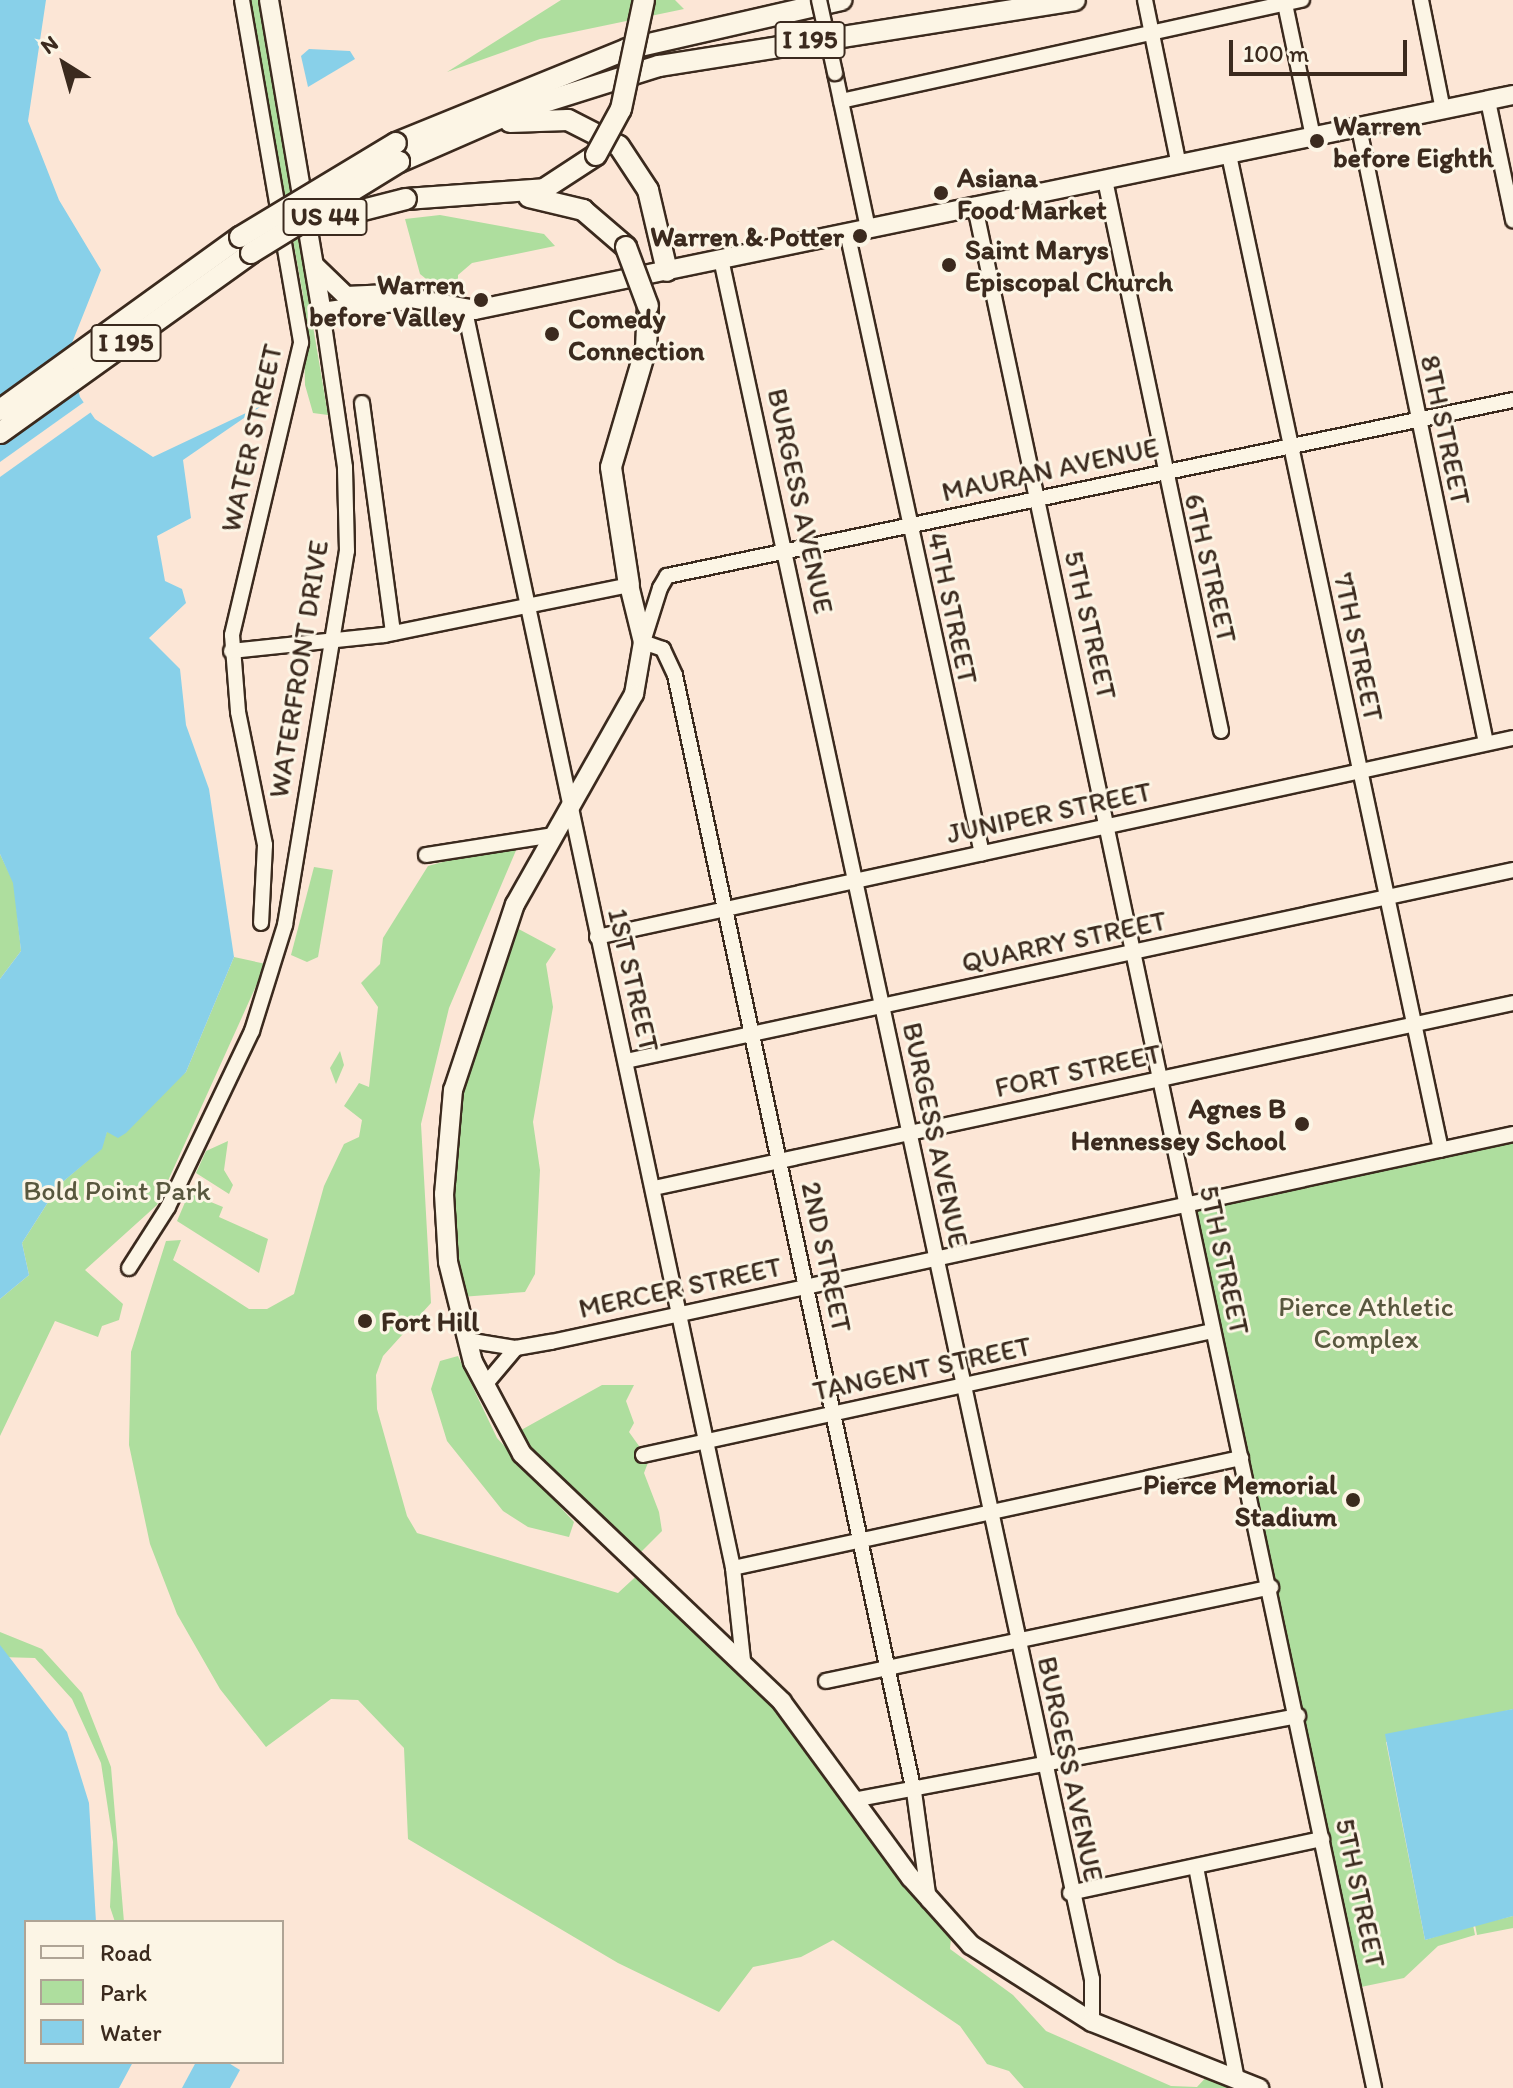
<!DOCTYPE html>
<style>
body{margin:0}
#map{position:relative;width:1513px;height:2088px;overflow:hidden;background:#fce6d6;font-family:Itim,sans-serif}
div>[style]{position:absolute}
[style*='--x']{left:calc(var(--x)*1px);top:calc(var(--y)*1px);width:calc(var(--w)*1px);rotate:calc(var(--a)*1deg)}
.green>*{inset:0;background:#aede9e}
.water>*{inset:0;background:#88d0e9}
.pier>*{inset:0;background:#fce6d6}
.roads{filter:drop-shadow(2px 0 #3b2a1e) drop-shadow(-2px 0 #3b2a1e) drop-shadow(0 2px #3b2a1e) drop-shadow(0 -2px #3b2a1e)}
.minor>*{height:14px;margin:-7px;padding:0 7px;transform-origin:7px;border-radius:7px;background:#fcf5e5}
.major>*{height:18px;margin:-9px;padding:0 9px;transform-origin:9px;border-radius:9px;background:#fcf5e5}
.highway>*{height:20px;margin:-10px;padding:0 10px;transform-origin:10px;border-radius:10px;background:#fcf5e5}
.bridges{filter:drop-shadow(2px 0 #3b2a1e) drop-shadow(-2px 0 #3b2a1e) drop-shadow(0 2px #3b2a1e) drop-shadow(0 -2px #3b2a1e)}
.minor-bridge>*{height:14px;margin:-7px;padding:0 7px;transform-origin:7px;border-radius:7px;background:#fcf5e5}
.highway-bridge>*{height:20px;margin:-10px;padding:0 10px;transform-origin:10px;border-radius:10px;background:#fcf5e5}
.dots>*{width:22px;height:22px;translate:-50% -50%;box-sizing:border-box;border:4px solid #fcf5e5;border-radius:50%}
span{translate:-50% -50%;white-space:nowrap;text-align:center;line-height:1.15;-webkit-text-stroke:6px #fcf5e5;paint-order:stroke}
.shield-label span{padding:2px 6px;background:#fcf5e5;border:2px solid;border-radius:6px;-webkit-text-stroke-width:0}
.shield-label{font-size:26px;color:#3b2a1e;font-weight:700}
.poi-label{font-size:28px;color:#3b2a1e;font-weight:700}
.left{translate:0 -50%;text-align:left}
.right{translate:-100% -50%;text-align:right}
.street-label{font-size:28px;color:#3b2a1e}
.park-label{font-size:28px;color:#58573e}
.legend{position:absolute;left:24px;top:1920px;width:260px;height:144px;box-sizing:border-box;background:#fcf5e5;border:2px solid #afa495;margin:0;padding:10px 14px;list-style:none;font-size:24px;color:#3b2a1e}
.legend li{display:flex;align-items:center;gap:16px;height:40px}
.legend b{width:40px;border:2px solid #afa495}
.north{position:absolute;left:24px;top:24px;width:80px;height:80px;-webkit-text-stroke:6px #fcf5e5;paint-order:stroke;rotate:323deg;font-size:22px;font-weight:700;line-height:32px;text-align:center;color:#3b2a1e}
.north::after{content:'';display:block;margin:auto;width:28px;height:36px;background:#3b2a1e;clip-path:polygon(50% 0,100% 100%,50% 72%,0 100%)}
.scale{position:absolute;left:1229px;top:40px;width:178px;height:36px;box-sizing:border-box;border:4px solid #3b2a1e;border-top:0;padding-left:10px;font-size:24px;line-height:28px;white-space:nowrap;color:#3b2a1e;-webkit-text-stroke:6px #fcf5e5;paint-order:stroke}
</style>
<div id="map">
<div class="green">
<i style="clip-path:polygon(249px 0,258px 0,328px 415px,313px 413px,305px 385px,303px 295px)"></i>
<i style="clip-path:polygon(561px 0,675px 0,684px 9px,540px 39px,447px 72px)"></i>
<i style="clip-path:polygon(440px 215px,544px 234px,555px 246px,472px 263px,458px 275px,458px 296px,446px 295px,420px 274px,405px 219px)"></i>
<i style="clip-path:polygon(520px 841px,449px 1008px,421px 1124px,431px 1303px,383px 1356px,376px 1375px,377px 1409px,407px 1516px,417px 1533px,618px 1593px,644px 1569px,721px 1635px,952px 1927px,950px 1949px,1013px 1995px,1046px 2031px,1171px 2086px,1197px 2087px,1211px 2072px,1256px 2088px,1024px 2088px,1009px 2071px,987px 2064px,960px 2026px,833px 1940px,801px 1957px,753px 1967px,719px 2012px,618px 1963px,408px 1839px,404px 1748px,358px 1700px,331px 1699px,266px 1747px,220px 1689px,177px 1614px,150px 1544px,129px 1445px,131px 1352px,166px 1241px,181px 1240px,173px 1260px,249px 1309px,267px 1309px,294px 1294px,324px 1186px,344px 1144px,359px 1137px,362px 1120px,344px 1106px,359px 1083px,369px 1087px,378px 1007px,361px 983px,380px 964px,383px 938px,428px 866px)"></i>
<i style="clip-path:polygon(0 854px,14px 883px,21px 951px,0 979px)"></i>
<i style="clip-path:polygon(314px 867px,333px 870px,318px 957px,307px 962px,291px 955px)"></i>
<i style="clip-path:polygon(513px 926px,556px 949px,546px 964px,553px 1007px,533px 1122px,540px 1170px,535px 1274px,525px 1292px,461px 1297px,450px 1179px,468px 1036px)"></i>
<i style="clip-path:polygon(234px 957px,266px 964px,157px 1205px,85px 1270px,123px 1304px,119px 1320px,102px 1326px,98px 1337px,55px 1321px,0 1436px,0 1299px,29px 1275px,22px 1243px,59px 1185px,101px 1149px,107px 1131px,186px 1072px)"></i>
<i style="clip-path:polygon(340px 1051px,344px 1065px,336px 1084px,330px 1068px)"></i>
<i style="clip-path:polygon(1513px 1139px,1513px 1709px,1386px 1742px,1425px 1940px,1473px 1925px,1475px 1935px,1438px 1946px,1404px 1978px,1361px 1987px,1191px 1212px)"></i>
<i style="clip-path:polygon(228px 1141px,224px 1170px,233px 1185px,229px 1194px,196px 1173px,206px 1151px)"></i>
<i style="clip-path:polygon(189px 1193px,223px 1207px,219px 1217px,268px 1239px,259px 1273px,177px 1221px)"></i>
<i style="clip-path:polygon(458px 1356px,497px 1438px,574px 1522px,569px 1537px,528px 1527px,503px 1511px,447px 1441px,431px 1389px,440px 1361px)"></i>
<i style="clip-path:polygon(602px 1385px,634px 1385px,626px 1401px,634px 1423px,629px 1432px,649px 1460px,644px 1473px,659px 1512px,662px 1531px,634px 1559px,514px 1434px)"></i>
<i style="clip-path:polygon(0 1632px,42px 1649px,82px 1693px,111px 1767px,124px 1922px,115px 1922px,110px 1907px,113px 1842px,101px 1763px,72px 1699px,35px 1658px,0 1657px)"></i>
<i style="clip-path:polygon(1513px 1916px,1513px 1928px,1477px 1935px,1475px 1925px)"></i>
</div>
<div class="water">
<i style="clip-path:polygon(0 0,46px 0,28px 121px,59px 200px,101px 270px,68px 353px,80px 397px,95px 419px,153px 457px,263px 405px,183px 460px,191px 518px,157px 536px,165px 581px,182px 589px,186px 603px,149px 638px,180px 669px,186px 725px,209px 789px,234px 957px,186px 1072px,126px 1133px,118px 1138px,107px 1132px,102px 1149px,59px 1185px,22px 1243px,29px 1275px,0 1299px,0 979px,21px 951px,13px 883px,0 854px)"></i>
<i style="clip-path:polygon(309px 49px,350px 51px,355px 59px,308px 87px,301px 56px)"></i>
<i style="clip-path:polygon(0 1645px,67px 1732px,89px 1803px,96px 1922px,26px 1922px,26px 2062px,133px 2062px,119px 2088px,0 2088px)"></i>
<i style="clip-path:polygon(1513px 1709px,1513px 1916px,1425px 1940px,1385px 1734px)"></i>
<i style="clip-path:polygon(196px 2062px,227px 2062px,240px 2070px,230px 2088px,182px 2088px)"></i>
</div>
<div class="pier">
<i style="clip-path:polygon(87px 400px,94px 410px,0 477px,0 462px)"></i>
</div>
<div class="roads">
<div class="minor">
<i style="--x:242;--y:0;--w:348;--a:80.2"></i>
<i style="--x:301;--y:343;--w:300;--a:103.3"></i>
<i style="--x:232;--y:635;--w:77;--a:85.5"></i>
<i style="--x:238;--y:712;--w:136;--a:78.5"></i>
<i style="--x:265;--y:845;--w:78;--a:92.9"></i>
<i style="--x:1145;--y:0;--w:168;--a:78.4"></i>
<i style="--x:1421;--y:0;--w:112;--a:78.7"></i>
<i style="--x:1285;--y:4;--w:136;--a:78.1"></i>
<i style="--x:835;--y:73;--w:158;--a:78"></i>
<i style="--x:841;--y:101;--w:472;--a:-12.4"></i>
<i style="--x:1488;--y:101;--w:122;--a:78.1"></i>
<i style="--x:1359;--y:128;--w:628;--a:78.33"></i>
<i style="--x:1229;--y:155;--w:1017;--a:77.97"></i>
<i style="--x:1105;--y:180;--w:563;--a:78.11"></i>
<i style="--x:975;--y:207;--w:1923;--a:78.02"></i>
<i style="--x:847;--y:232;--w:636;--a:77.75"></i>
<i style="--x:721;--y:259;--w:1760;--a:77.83"></i>
<i style="--x:1092;--y:1979;--w:43;--a:90"></i>
<i style="--x:465;--y:311;--w:1285;--a:77.96"></i>
<i style="--x:733;--y:1568;--w:93;--a:83.8"></i>
<i style="--x:362;--y:403;--w:232;--a:82.3"></i>
<i style="--x:231;--y:651;--w:154;--a:-6"></i>
<i style="--x:384;--y:635;--w:250;--a:-11.5"></i>
<i style="--x:426;--y:855;--w:129;--a:-8.9"></i>
<i style="--x:597;--y:937;--w:937;--a:-12.26"></i>
<i style="--x:626;--y:1061;--w:907;--a:-12.15"></i>
<i style="--x:654;--y:1188;--w:879;--a:-12.15"></i>
<i style="--x:129;--y:1268;--w:72;--a:-57.4"></i>
<i style="--x:168;--y:1207;--w:195;--a:-64.5"></i>
<i style="--x:252;--y:1031;--w:111;--a:-72.7"></i>
<i style="--x:285;--y:925;--w:379;--a:-80.6"></i>
<i style="--x:347;--y:551;--w:84;--a:-91.4"></i>
<i style="--x:345;--y:467;--w:157;--a:-98.4"></i>
<i style="--x:466;--y:1340;--w:51;--a:9.1"></i>
<i style="--x:516;--y:1348;--w:36;--a:-10"></i>
<i style="--x:551;--y:1342;--w:984;--a:-12.2"></i>
<i style="--x:484;--y:1386;--w:50;--a:-49.9"></i>
<i style="--x:643;--y:1455;--w:582;--a:-12.29"></i>
<i style="--x:733;--y:1568;--w:520;--a:-12.22"></i>
<i style="--x:826;--y:1681;--w:455;--a:-11.9"></i>
<i style="--x:858;--y:1799;--w:448;--a:-10.7"></i>
<i style="--x:1196;--y:1867;--w:217;--a:79.1"></i>
<i style="--x:1070;--y:1893;--w:258;--a:-12.1"></i>
<i style="--x:929;--y:1901;--w:110;--a:-97.8"></i>
<i style="--x:914;--y:1792;--w:1142;--a:-102.08"></i>
<i style="--x:675;--y:675;--w:29;--a:-115"></i>
<i style="--x:663;--y:649;--w:21;--a:-161"></i>
<i style="--x:643;--y:642;--w:57;--a:-72.5"></i>
<i style="--x:660;--y:588;--w:14;--a:-60"></i>
<i style="--x:667;--y:576;--w:864;--a:-11.75"></i>
</div>
<div class="major">
<i style="--x:269;--y:0;--w:316;--a:80.4"></i>
<i style="--x:314;--y:265;--w:45;--a:44.1"></i>
<i style="--x:346;--y:296;--w:43;--a:-2.7"></i>
<i style="--x:389;--y:294;--w:87;--a:10.5"></i>
<i style="--x:475;--y:310;--w:1060;--a:-11.7"></i>
<i style="--x:322;--y:312;--w:79;--a:-8"></i>
<i style="--x:629;--y:585;--w:59;--a:76.2"></i>
<i style="--x:643;--y:642;--w:53;--a:99.8"></i>
<i style="--x:634;--y:694;--w:241;--a:119.5"></i>
<i style="--x:515;--y:904;--w:196;--a:108.4"></i>
<i style="--x:453;--y:1090;--w:104;--a:94.9"></i>
<i style="--x:444;--y:1194;--w:68;--a:86.6"></i>
<i style="--x:448;--y:1262;--w:103;--a:76"></i>
<i style="--x:473;--y:1362;--w:104;--a:62"></i>
<i style="--x:522;--y:1454;--w:359;--a:43.6"></i>
<i style="--x:782;--y:1702;--w:218;--a:53.8"></i>
<i style="--x:911;--y:1878;--w:90;--a:48.2"></i>
<i style="--x:971;--y:1945;--w:143;--a:32.5"></i>
<i style="--x:1092;--y:2022;--w:180;--a:21.6"></i>
</div>
<div class="highway">
<i style="--x:510;--y:122;--w:58;--a:-2"></i>
<i style="--x:568;--y:120;--w:57;--a:27"></i>
<i style="--x:619;--y:146;--w:53;--a:56.6"></i>
<i style="--x:648;--y:190;--w:83;--a:76.8"></i>
<i style="--x:396;--y:143;--w:249;--a:-22.1"></i>
<i style="--x:627;--y:49;--w:220;--a:-12.9"></i>
<i style="--x:399;--y:162;--w:128;--a:-23.6"></i>
<i style="--x:516;--y:111;--w:150;--a:-17.5"></i>
<i style="--x:659;--y:66;--w:421;--a:-9"></i>
<i style="--x:529;--y:197;--w:56;--a:13.5"></i>
<i style="--x:583;--y:210;--w:57;--a:40.7"></i>
<i style="--x:406;--y:199;--w:138;--a:-4.1"></i>
<i style="--x:544;--y:189;--w:62;--a:-33.2"></i>
<i style="--x:0;--y:410;--w:296;--a:-35.8"></i>
<i style="--x:0;--y:433;--w:309;--a:-35.6"></i>
<i style="--x:629;--y:585;--w:119;--a:-98.7"></i>
<i style="--x:611;--y:467;--w:124;--a:-73.6"></i>
<i style="--x:646;--y:348;--w:42;--a:-87.3"></i>
</div>
</div>
<div class="bridges">
<div class="minor-bridge">
<i style="--x:819;--y:0;--w:75;--a:77.6"></i>
</div>
<div class="highway-bridge">
<i style="--x:596;--y:155;--w:52;--a:-61.5"></i>
<i style="--x:621;--y:109;--w:111;--a:-78.1"></i>
<i style="--x:308;--y:224;--w:101;--a:-14.3"></i>
<i style="--x:240;--y:237;--w:182;--a:-31.1"></i>
<i style="--x:626;--y:247;--w:63;--a:69.6"></i>
<i style="--x:251;--y:253;--w:174;--a:-31.6"></i>
</div>
</div>
<div class="dots">
<i style="left:1317px;top:141px;background:#3b2a1e"></i>
<i style="left:941px;top:193px;background:#3b2a1e"></i>
<i style="left:860px;top:236px;background:#3b2a1e"></i>
<i style="left:949px;top:265px;background:#3b2a1e"></i>
<i style="left:481px;top:300px;background:#3b2a1e"></i>
<i style="left:552px;top:334px;background:#3b2a1e"></i>
<i style="left:1302px;top:1124px;background:#3b2a1e"></i>
<i style="left:365px;top:1321px;background:#3b2a1e"></i>
<i style="left:1353px;top:1500px;background:#3b2a1e"></i>
</div>
<div class="shield-label">
<span style="left:810px;top:40px">I 195</span>
<span style="left:325px;top:217px">US 44</span>
<span style="left:126px;top:343px">I 195</span>
</div>
<div class="poi-label">
<span class="left" style="left:1333px;top:141px">Warren<br>before Eighth</span>
<span class="left" style="left:957px;top:193px">Asiana<br>Food Market</span>
<span class="right" style="left:844px;top:236px">Warren &amp; Potter</span>
<span class="left" style="left:965px;top:265px">Saint Marys<br>Episcopal Church</span>
<span class="right" style="left:465px;top:300px">Warren<br>before Valley</span>
<span class="left" style="left:568px;top:334px">Comedy<br>Connection</span>
<span class="right" style="left:1286px;top:1124px">Agnes B<br>Hennessey School</span>
<span class="left" style="left:381px;top:1321px">Fort Hill</span>
<span class="right" style="left:1337px;top:1500px">Pierce Memorial<br>Stadium</span>
</div>
<div class="street-label">
<span style="left:1446px;top:430px;rotate:78deg">8TH STREET</span>
<span style="left:251px;top:438px;rotate:-77deg">WATER STREET</span>
<span style="left:1050px;top:469px;rotate:-12deg">MAURAN AVENUE</span>
<span style="left:801px;top:501px;rotate:78deg">BURGESS AVENUE</span>
<span style="left:1211px;top:568px;rotate:77deg">6TH STREET</span>
<span style="left:953px;top:608px;rotate:78deg">4TH STREET</span>
<span style="left:1091px;top:625px;rotate:77deg">5TH STREET</span>
<span style="left:1359px;top:647px;rotate:78deg">7TH STREET</span>
<span style="left:298px;top:669px;rotate:-81deg">WATERFRONT DRIVE</span>
<span style="left:1049px;top:812px;rotate:-12deg">JUNIPER STREET</span>
<span style="left:1064px;top:941px;rotate:-12deg">QUARRY STREET</span>
<span style="left:634px;top:980px;rotate:77deg">1ST STREET</span>
<span style="left:1078px;top:1070px;rotate:-12deg">FORT STREET</span>
<span style="left:936px;top:1135px;rotate:78deg">BURGESS AVENUE</span>
<span style="left:827px;top:1257px;rotate:78deg">2ND STREET</span>
<span style="left:1225px;top:1260px;rotate:78deg">5TH STREET</span>
<span style="left:680px;top:1287px;rotate:-12deg">MERCER STREET</span>
<span style="left:922px;top:1368px;rotate:-12deg">TANGENT STREET</span>
<span style="left:1071px;top:1769px;rotate:78deg">BURGESS AVENUE</span>
<span style="left:1361px;top:1893px;rotate:78deg">5TH STREET</span>
</div>
<div class="park-label">
<span style="left:117px;top:1190px">Bold Point Park</span>
<span style="left:1366px;top:1322px">Pierce Athletic<br>Complex</span>
</div>
<ul class="legend">
<li><b style="height:10px;background:#fcf5e5"></b>Road</li>
<li><b style="height:22px;background:#aede9e"></b>Park</li>
<li><b style="height:22px;background:#88d0e9"></b>Water</li>
</ul>
<div class="north">N</div>
<div class="scale">100 m</div>
</div>
